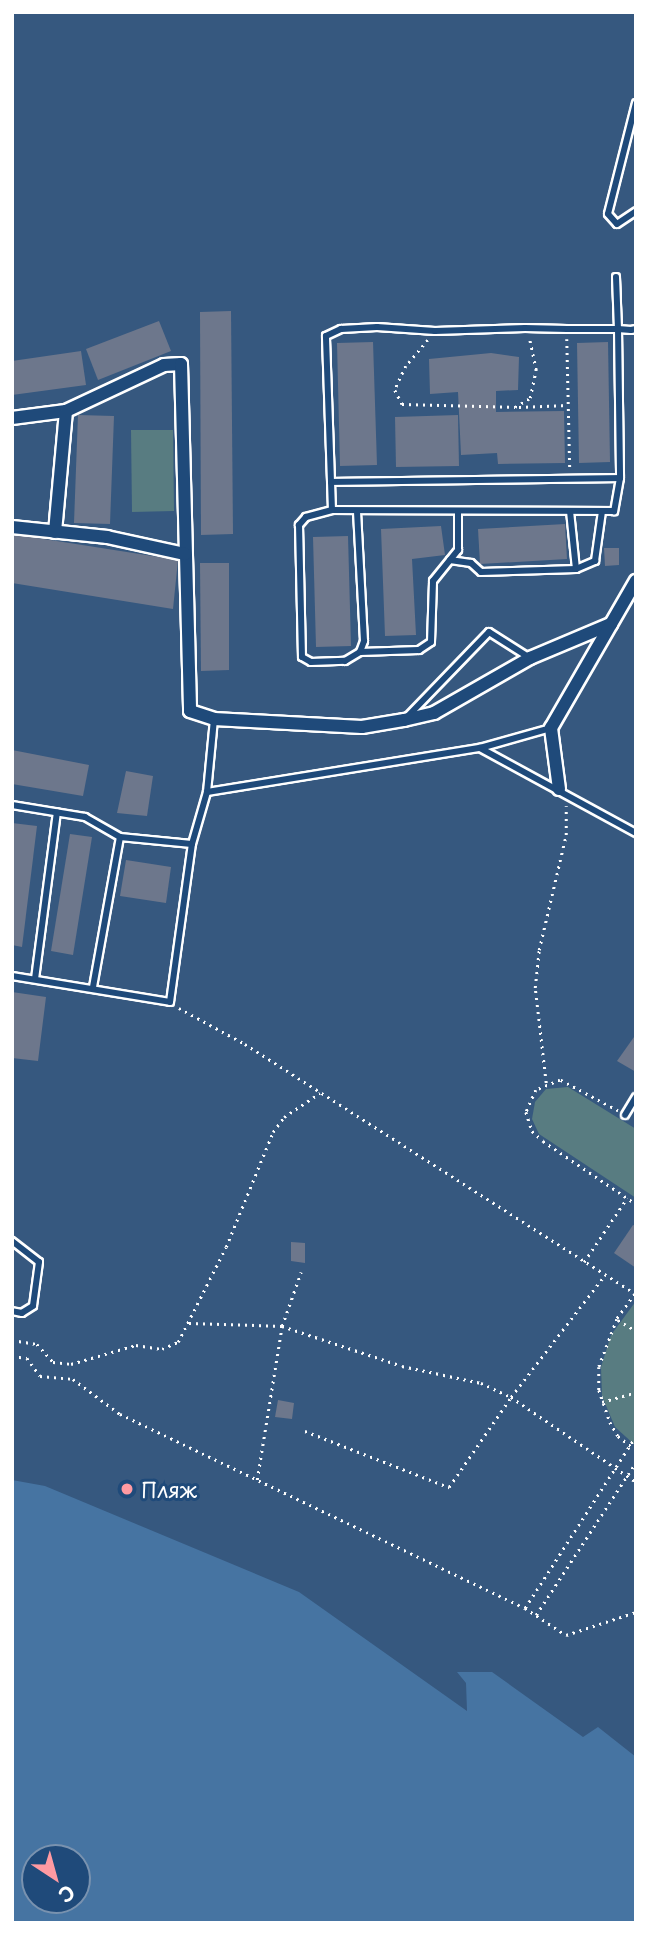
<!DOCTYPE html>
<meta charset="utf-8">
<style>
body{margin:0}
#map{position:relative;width:648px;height:1935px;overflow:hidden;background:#36587f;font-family:"Playpen Sans",sans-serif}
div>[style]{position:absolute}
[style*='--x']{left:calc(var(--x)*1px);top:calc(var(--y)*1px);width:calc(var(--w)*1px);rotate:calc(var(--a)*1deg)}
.green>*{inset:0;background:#587c81}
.water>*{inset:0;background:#4674a2}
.building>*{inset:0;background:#6d778c}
.path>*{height:2.5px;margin-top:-1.25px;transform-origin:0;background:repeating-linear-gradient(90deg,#fff 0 2px,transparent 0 7px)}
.roads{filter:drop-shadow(2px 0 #fff) drop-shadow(-2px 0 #fff) drop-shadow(0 2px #fff) drop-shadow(0 -2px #fff)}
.service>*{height:6px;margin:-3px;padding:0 3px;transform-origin:3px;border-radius:3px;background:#1f4a7a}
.minor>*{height:12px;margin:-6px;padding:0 6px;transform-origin:6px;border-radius:6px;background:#1f4a7a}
.dots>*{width:19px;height:19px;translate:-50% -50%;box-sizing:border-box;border:4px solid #1f4a7a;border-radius:50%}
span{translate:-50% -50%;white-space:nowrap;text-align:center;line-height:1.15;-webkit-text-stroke:6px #1f4a7a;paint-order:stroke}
.poi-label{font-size:21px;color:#fff}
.left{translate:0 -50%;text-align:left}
.frame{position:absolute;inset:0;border:14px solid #fff;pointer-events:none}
.north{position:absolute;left:21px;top:1844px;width:70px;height:70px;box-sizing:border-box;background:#1f4a7a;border:2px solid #7992af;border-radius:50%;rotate:144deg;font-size:19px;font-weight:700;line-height:28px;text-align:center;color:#fff}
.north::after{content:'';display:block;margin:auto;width:24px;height:32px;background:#ff9aa2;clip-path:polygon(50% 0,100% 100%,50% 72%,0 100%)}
</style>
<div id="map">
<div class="green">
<i style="clip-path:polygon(131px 430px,173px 430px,174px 511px,132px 512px)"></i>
<i style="clip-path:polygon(568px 1087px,636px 1129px,636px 1198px,539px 1134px,532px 1119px,535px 1102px,546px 1089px)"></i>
<i style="clip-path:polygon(636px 1301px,636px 1446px,615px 1427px,602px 1396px,601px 1367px,611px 1335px)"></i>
</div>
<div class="water">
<i style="clip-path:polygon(evenodd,12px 1480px,45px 1486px,299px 1592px,467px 1711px,466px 1683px,457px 1672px,492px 1672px,583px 1737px,598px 1727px,636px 1757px,636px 1923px,12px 1923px,12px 1480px,35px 1858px,77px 1858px,77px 1900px,35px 1900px,35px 1858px)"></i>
</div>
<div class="building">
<i style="clip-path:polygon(231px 311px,233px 534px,201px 535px,200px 312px)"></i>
<i style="clip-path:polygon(159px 321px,171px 351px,98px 380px,86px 349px)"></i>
<i style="clip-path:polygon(373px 342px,377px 465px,340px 466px,337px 343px)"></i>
<i style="clip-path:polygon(608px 342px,610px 462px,579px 463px,577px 343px)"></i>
<i style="clip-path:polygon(81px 351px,86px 385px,12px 395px,12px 361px)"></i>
<i style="clip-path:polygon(491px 353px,519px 357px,518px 390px,496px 391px,496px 412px,564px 411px,565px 463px,498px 464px,497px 453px,461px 455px,458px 392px,430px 394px,429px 359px)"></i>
<i style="clip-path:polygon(78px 415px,114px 416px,110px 524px,74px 523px)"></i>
<i style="clip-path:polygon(458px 415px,459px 466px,396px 467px,395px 417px)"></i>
<i style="clip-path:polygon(565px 524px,567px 559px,480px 564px,478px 529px)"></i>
<i style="clip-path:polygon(441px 526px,445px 555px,412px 559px,416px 635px,385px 636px,381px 529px)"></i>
<i style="clip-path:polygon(12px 534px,178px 560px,173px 609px,12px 583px)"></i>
<i style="clip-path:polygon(348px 536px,351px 646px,316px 647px,313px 537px)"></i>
<i style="clip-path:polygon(604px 548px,619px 548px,619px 565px,605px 566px)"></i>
<i style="clip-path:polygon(200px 563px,229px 563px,229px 670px,201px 671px)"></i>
<i style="clip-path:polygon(12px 750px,89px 765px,83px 796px,12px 784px)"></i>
<i style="clip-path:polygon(126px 771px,153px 776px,147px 816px,117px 813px)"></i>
<i style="clip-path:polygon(12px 823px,37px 826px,22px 947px,12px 945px)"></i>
<i style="clip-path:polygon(70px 834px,92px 837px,73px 955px,51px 951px)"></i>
<i style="clip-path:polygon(126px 860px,171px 867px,166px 903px,120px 896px)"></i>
<i style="clip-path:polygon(12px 992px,46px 997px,38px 1061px,12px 1058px)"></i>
<i style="clip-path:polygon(634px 1037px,636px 1038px,636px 1072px,617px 1061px)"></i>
<i style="clip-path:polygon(633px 1225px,636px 1226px,636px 1268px,614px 1253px)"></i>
<i style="clip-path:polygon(291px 1242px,305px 1243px,305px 1263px,291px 1261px)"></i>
<i style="clip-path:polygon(278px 1400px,294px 1403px,292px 1419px,275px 1417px)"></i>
</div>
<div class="path">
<i style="--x:567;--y:339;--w:130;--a:88.7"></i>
<i style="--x:428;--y:340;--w:34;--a:130"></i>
<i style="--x:406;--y:366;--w:26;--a:115"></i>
<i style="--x:395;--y:390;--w:16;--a:63"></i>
<i style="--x:402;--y:404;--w:113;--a:1.5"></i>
<i style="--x:515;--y:407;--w:17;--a:-31"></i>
<i style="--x:530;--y:398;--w:29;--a:-78"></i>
<i style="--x:536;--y:370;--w:34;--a:-102"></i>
<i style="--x:519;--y:407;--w:49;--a:-2.3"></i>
<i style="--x:179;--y:1008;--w:75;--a:28.6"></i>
<i style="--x:245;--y:1044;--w:464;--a:32.6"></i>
<i style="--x:546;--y:1083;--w:96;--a:-96.6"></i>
<i style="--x:535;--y:988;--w:38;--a:-84"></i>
<i style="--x:539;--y:950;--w:118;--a:-76.8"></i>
<i style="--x:566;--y:835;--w:29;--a:-90"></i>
<i style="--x:618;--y:1111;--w:66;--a:-151.9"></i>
<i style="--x:560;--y:1080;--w:26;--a:157"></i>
<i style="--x:536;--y:1090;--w:24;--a:114"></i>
<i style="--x:526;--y:1112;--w:20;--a:72"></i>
<i style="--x:532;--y:1131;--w:15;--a:42"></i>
<i style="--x:543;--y:1141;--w:112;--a:34.1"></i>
<i style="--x:584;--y:1262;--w:77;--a:-56.1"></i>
<i style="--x:635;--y:1294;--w:31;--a:126"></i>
<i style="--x:617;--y:1319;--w:51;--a:110.6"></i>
<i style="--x:599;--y:1367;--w:23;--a:90"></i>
<i style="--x:599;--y:1390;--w:34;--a:71"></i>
<i style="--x:610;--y:1422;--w:16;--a:60"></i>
<i style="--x:618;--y:1436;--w:23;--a:38"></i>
<i style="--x:618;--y:1320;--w:21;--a:31"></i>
<i style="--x:189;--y:1323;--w:93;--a:1.8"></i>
<i style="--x:282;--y:1326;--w:126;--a:18.4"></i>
<i style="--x:402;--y:1366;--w:81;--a:12.1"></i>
<i style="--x:481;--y:1383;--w:33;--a:25"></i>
<i style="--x:511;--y:1397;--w:151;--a:34.2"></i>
<i style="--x:12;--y:1340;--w:25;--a:9"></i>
<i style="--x:37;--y:1344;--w:24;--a:48"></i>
<i style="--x:53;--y:1362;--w:18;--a:6"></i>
<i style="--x:71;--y:1364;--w:68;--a:-16.3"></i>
<i style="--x:136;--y:1345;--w:26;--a:9"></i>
<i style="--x:162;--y:1349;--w:17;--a:-24"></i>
<i style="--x:178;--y:1342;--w:106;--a:-63.2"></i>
<i style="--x:226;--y:1247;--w:124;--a:-67.8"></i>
<i style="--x:273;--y:1132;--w:19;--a:-54"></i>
<i style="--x:284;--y:1117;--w:43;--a:-33.7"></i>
<i style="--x:12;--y:1356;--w:15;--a:8"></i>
<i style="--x:27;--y:1358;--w:22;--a:54"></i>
<i style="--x:40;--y:1376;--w:33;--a:5"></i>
<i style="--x:73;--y:1379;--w:59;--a:36.7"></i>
<i style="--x:120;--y:1414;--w:449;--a:25.6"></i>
<i style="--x:525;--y:1608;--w:49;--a:33.4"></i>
<i style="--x:566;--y:1635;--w:74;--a:-18.2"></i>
<i style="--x:636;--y:1368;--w:15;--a:90"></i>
<i style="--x:602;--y:1402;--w:35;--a:-16"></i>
<i style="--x:305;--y:1431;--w:155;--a:21.3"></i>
<i style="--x:449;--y:1487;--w:109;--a:-55.4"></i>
<i style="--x:511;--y:1397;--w:154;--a:-52.4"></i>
<i style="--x:257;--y:1480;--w:156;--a:-80.8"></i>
<i style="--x:282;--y:1326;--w:57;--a:-70.6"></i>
<i style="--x:525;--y:1608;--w:205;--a:-57.2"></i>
<i style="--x:536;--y:1615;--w:183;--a:-56.8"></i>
</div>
<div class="roads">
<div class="service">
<i style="--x:636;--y:103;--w:114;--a:104.2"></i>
<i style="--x:608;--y:214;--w:13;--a:48"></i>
<i style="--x:617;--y:224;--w:23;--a:-34"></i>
<i style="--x:616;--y:277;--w:52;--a:87.8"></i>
<i style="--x:618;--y:329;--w:149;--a:89.2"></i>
<i style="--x:620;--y:478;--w:34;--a:100"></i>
<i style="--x:614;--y:511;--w:282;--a:-179.8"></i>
<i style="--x:332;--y:510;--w:174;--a:-92"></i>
<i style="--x:326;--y:336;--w:17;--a:-25"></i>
<i style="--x:341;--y:329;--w:36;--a:-3"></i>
<i style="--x:377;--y:327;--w:58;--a:3.9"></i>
<i style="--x:435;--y:331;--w:90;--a:-1.9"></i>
<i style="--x:525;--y:328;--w:42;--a:1.4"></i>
<i style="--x:567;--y:329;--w:51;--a:0"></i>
<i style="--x:618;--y:329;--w:13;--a:4"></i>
<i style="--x:631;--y:330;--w:5;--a:-11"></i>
<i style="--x:331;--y:482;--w:289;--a:-0.8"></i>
<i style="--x:332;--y:510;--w:27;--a:165"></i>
<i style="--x:306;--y:517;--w:11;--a:131"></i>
<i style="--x:299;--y:525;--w:132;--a:88.7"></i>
<i style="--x:302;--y:657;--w:10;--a:29"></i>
<i style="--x:311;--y:662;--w:34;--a:-2"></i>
<i style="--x:345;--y:661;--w:17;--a:-31"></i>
<i style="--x:360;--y:652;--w:12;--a:-70"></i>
<i style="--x:364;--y:641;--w:130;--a:-93.1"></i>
<i style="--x:570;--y:511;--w:58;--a:84.1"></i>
<i style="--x:450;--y:560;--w:21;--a:8"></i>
<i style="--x:471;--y:563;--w:13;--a:42"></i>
<i style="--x:481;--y:572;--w:95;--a:-1.8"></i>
<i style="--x:576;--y:569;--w:21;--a:-23"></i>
<i style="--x:595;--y:561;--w:50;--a:-82"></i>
<i style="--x:360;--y:652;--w:59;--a:-1.9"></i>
<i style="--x:419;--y:650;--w:14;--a:-34"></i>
<i style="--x:431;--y:642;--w:61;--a:-88.1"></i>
<i style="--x:433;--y:581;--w:40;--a:-51"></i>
<i style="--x:458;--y:550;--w:38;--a:-90"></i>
<i style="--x:407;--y:717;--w:118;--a:-46"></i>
<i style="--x:489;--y:632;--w:49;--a:32.4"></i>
<i style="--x:480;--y:748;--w:74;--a:-15.7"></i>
<i style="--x:207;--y:792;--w:73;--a:-84.5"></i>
<i style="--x:12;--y:805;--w:74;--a:9.3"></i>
<i style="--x:85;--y:817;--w:40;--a:29.7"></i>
<i style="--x:120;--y:837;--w:72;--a:5.6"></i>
<i style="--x:12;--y:976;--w:160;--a:9.3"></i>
<i style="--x:170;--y:1002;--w:160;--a:-82.1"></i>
<i style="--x:192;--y:844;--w:54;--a:-73.9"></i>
<i style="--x:207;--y:792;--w:277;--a:-9.2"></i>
<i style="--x:480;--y:748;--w:178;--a:28.6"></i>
<i style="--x:35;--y:979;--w:168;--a:-82.5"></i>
<i style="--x:93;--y:987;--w:152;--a:-79.8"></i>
<i style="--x:625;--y:1115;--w:21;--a:-59"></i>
<i style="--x:12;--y:1241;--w:34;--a:38"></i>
<i style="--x:39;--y:1262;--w:44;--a:97.8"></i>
<i style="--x:33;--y:1306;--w:13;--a:148"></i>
<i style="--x:22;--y:1313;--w:10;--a:-169"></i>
</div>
<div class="minor">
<i style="--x:12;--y:418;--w:54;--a:-7.4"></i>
<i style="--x:66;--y:411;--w:108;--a:-25.1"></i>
<i style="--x:164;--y:365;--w:17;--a:-3"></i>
<i style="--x:181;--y:364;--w:347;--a:88.5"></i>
<i style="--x:190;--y:711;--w:25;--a:18"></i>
<i style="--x:214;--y:719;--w:148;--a:3.1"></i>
<i style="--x:362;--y:727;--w:43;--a:-9.5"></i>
<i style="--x:404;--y:720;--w:31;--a:-13"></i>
<i style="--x:434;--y:713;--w:111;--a:-29.8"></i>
<i style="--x:530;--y:658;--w:88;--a:-22.8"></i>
<i style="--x:12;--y:527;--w:96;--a:6"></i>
<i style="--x:107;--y:537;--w:80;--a:12.3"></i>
<i style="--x:55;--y:532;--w:121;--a:-84.8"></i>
<i style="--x:559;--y:789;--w:62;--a:-97.5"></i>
<i style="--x:551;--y:728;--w:170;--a:-60"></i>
</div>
</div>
<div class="dots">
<i style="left:127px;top:1489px;background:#ff9aa2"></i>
</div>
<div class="poi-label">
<span class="left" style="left:141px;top:1489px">Пляж</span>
</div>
<div class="frame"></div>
<div class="north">С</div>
</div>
